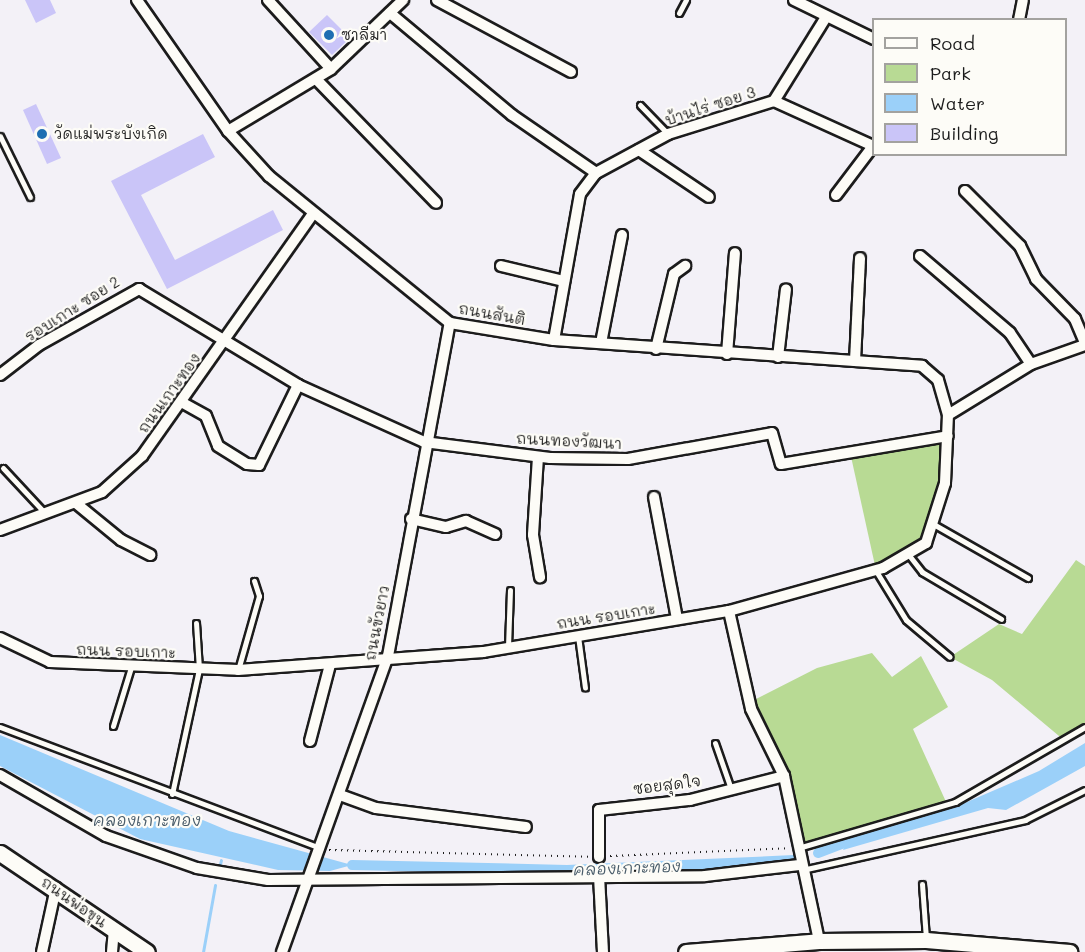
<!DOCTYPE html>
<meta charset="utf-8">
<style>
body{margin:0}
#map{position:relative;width:1085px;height:952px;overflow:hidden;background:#f3f1f7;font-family:Mali,"Playpen Sans Thai",sans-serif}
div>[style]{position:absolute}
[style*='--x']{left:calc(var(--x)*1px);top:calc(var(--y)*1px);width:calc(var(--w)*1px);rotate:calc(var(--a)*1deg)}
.green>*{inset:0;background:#b8da94}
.water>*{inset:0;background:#9bd0f9}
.stream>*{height:3px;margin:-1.5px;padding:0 1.5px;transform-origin:1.5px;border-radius:1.5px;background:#9bd0f9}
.canal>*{height:10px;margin:-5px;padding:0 5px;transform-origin:5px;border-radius:5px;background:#9bd0f9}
.building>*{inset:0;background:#cac5f8}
.path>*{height:2px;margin-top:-1px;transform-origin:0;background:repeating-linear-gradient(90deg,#1c1c1c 0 1.5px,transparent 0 6px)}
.roads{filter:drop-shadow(2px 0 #1c1c1c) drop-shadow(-2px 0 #1c1c1c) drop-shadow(0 2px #1c1c1c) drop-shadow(0 -2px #1c1c1c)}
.lane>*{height:5px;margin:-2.5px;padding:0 2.5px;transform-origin:2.5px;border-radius:2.5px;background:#fdfcf7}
.street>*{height:10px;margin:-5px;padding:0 5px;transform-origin:5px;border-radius:5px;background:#fdfcf7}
.secondary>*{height:15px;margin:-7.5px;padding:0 7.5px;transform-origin:7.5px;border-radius:7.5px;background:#fdfcf7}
.dots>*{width:16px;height:16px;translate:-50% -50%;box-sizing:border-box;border:3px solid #fdfcf7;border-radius:50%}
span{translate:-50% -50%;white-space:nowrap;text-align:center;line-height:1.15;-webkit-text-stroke:4.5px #fdfcf7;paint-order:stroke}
.poi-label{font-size:15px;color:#1c1c1c}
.left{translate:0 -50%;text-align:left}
.street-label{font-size:15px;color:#1c1c1c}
.water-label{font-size:16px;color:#485b69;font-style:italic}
.legend{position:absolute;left:872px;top:18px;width:195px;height:138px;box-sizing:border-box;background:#fdfcf7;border:2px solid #a3a29f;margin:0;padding:8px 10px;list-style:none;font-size:18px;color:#1c1c1c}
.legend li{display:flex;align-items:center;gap:12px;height:30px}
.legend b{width:30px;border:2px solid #a3a29f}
</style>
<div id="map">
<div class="green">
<i style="clip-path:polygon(948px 436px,945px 483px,926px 543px,876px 570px,850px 452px)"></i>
<i style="clip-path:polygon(1076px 560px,1085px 566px,1085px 726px,1065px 741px,992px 680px,950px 657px,999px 624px,1022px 634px)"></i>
<i style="clip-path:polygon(872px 653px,892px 677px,921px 656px,948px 707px,913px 729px,947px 804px,797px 847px,786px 776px,750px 702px,817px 668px)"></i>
</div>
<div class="water">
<i style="clip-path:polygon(0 735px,229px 831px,352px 865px,330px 871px,278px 870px,140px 839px,0 766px)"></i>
<i style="clip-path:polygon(1085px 743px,1085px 766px,1006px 810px,988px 808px,843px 850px,850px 834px,960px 805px,1039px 771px)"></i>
</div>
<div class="stream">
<i style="--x:220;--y:864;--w:4;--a:-76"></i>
<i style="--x:203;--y:952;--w:68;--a:-79.8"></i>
</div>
<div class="canal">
<i style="--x:818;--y:853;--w:30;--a:-21"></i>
<i style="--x:352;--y:865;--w:215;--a:1.3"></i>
<i style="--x:567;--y:870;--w:227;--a:-2.5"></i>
</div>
<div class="building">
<i style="clip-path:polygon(25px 0,50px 0,56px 13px,36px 23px)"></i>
<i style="clip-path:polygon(327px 15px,350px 38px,332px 55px,309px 32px)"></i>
<i style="clip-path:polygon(36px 104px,61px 158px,47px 164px,23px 110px)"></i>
<i style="clip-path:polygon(203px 134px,215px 157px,141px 195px,175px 260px,273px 210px,283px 230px,167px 289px,111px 181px)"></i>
</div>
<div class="path">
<i style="--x:329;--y:850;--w:261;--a:1.5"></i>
<i style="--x:610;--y:856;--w:180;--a:-2.5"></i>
</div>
<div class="roads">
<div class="lane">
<i style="--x:679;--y:13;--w:15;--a:-62"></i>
<i style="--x:640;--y:105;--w:40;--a:46"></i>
<i style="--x:0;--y:136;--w:68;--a:63.8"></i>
<i style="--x:3;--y:468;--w:62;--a:47"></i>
<i style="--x:935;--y:525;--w:107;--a:29.7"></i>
<i style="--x:908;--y:554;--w:23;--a:52"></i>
<i style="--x:922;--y:572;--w:92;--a:30.7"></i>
<i style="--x:876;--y:571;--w:57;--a:58.5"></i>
<i style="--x:906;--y:620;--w:57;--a:40.1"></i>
<i style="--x:578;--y:636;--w:52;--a:82.3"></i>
<i style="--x:508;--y:647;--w:57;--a:-88"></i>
<i style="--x:238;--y:670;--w:77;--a:-74.2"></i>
<i style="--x:259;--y:596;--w:16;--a:-108"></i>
<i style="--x:113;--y:726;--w:62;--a:-73"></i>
<i style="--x:0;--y:727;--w:343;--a:20.7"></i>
<i style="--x:715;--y:743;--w:49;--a:70.8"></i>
<i style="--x:172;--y:794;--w:128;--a:-77.8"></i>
<i style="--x:199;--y:669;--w:46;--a:-93.7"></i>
<i style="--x:798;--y:848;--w:164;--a:-16.3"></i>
<i style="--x:955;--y:802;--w:150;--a:-30"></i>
<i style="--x:802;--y:870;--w:229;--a:-12.6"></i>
<i style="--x:1025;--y:820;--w:67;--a:-26.6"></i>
<i style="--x:922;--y:884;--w:54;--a:85.8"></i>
</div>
<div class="street">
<i style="--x:137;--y:0;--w:160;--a:55.2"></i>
<i style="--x:228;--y:131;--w:61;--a:47.7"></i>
<i style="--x:269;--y:176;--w:233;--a:39.1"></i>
<i style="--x:450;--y:323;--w:105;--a:9.3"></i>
<i style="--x:554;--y:340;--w:369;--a:4"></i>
<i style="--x:922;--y:366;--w:21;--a:41"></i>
<i style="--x:938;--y:380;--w:36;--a:74"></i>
<i style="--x:268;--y:0;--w:93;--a:47.6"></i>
<i style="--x:437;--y:0;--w:152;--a:28.2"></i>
<i style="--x:794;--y:0;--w:89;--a:26"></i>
<i style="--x:390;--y:13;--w:159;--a:39.9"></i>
<i style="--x:512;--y:115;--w:102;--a:34.6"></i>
<i style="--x:1019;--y:20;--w:20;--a:-79"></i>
<i style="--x:317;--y:80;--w:171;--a:45.9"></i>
<i style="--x:774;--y:101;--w:109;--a:24.4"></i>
<i style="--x:228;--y:131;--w:120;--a:-31"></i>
<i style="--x:331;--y:69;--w:100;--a:-43.8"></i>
<i style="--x:639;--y:150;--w:84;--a:33.9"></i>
<i style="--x:965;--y:191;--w:78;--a:45"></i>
<i style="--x:1020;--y:246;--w:37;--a:64"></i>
<i style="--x:1036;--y:279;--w:56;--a:45.7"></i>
<i style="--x:1075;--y:319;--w:26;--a:67"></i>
<i style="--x:836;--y:195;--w:63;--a:-52.8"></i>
<i style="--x:920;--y:256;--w:118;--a:40.5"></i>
<i style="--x:1010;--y:333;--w:37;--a:56"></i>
<i style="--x:501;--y:266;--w:65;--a:13.4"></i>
<i style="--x:554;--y:340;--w:148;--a:-79.9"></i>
<i style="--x:580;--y:194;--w:26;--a:-53"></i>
<i style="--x:596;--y:173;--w:82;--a:-28.4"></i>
<i style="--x:668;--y:134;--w:111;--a:-17.3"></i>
<i style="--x:774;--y:101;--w:99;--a:-58.2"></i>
<i style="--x:601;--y:343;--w:110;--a:-79"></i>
<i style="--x:656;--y:349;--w:77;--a:-76.5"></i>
<i style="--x:674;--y:274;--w:14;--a:-36"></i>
<i style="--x:727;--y:354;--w:101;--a:-85.5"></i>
<i style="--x:778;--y:357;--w:68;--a:-83.3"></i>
<i style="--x:855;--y:361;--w:103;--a:-87.2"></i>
<i style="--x:0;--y:375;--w:49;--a:-37.6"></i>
<i style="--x:39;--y:345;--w:115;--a:-29.2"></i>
<i style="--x:139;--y:289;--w:186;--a:31.1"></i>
<i style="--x:298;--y:385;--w:138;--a:24.3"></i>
<i style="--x:424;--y:442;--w:127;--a:7.2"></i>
<i style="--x:550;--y:458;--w:78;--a:0.7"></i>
<i style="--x:628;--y:459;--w:146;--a:-10.2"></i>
<i style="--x:772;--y:433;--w:32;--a:74"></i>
<i style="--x:781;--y:464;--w:169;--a:-9.5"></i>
<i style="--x:183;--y:403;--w:26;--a:29"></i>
<i style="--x:206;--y:416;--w:32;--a:68"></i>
<i style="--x:218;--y:446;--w:34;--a:32"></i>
<i style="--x:247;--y:464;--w:12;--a:5"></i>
<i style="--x:259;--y:465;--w:89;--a:-64"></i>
<i style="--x:538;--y:457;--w:78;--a:93.7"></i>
<i style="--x:533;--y:535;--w:43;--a:80.5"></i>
<i style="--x:654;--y:497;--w:124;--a:79.3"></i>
<i style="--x:77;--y:504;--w:57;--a:39.3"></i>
<i style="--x:121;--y:540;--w:33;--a:27"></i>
<i style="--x:411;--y:519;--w:36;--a:13"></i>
<i style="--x:446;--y:527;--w:21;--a:-17"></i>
<i style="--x:466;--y:521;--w:32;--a:24"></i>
<i style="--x:0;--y:530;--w:109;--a:-20.4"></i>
<i style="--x:102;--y:492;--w:54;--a:-42"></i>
<i style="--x:142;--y:456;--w:296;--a:-54.8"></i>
<i style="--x:729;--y:611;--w:100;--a:77.3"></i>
<i style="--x:751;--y:709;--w:75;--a:63.8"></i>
<i style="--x:784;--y:776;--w:169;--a:78"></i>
<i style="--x:0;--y:638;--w:55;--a:25.6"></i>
<i style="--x:50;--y:662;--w:188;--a:2.4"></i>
<i style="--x:238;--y:670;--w:246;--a:-4.2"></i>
<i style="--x:483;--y:652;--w:249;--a:-9.5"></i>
<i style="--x:729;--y:611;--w:160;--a:-15.6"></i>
<i style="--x:883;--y:568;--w:50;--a:-30.2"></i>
<i style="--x:926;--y:543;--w:63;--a:-72.4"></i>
<i style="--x:945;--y:483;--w:68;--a:-87.5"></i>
<i style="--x:948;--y:415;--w:97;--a:-31.6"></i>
<i style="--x:1031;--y:364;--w:57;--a:-19.4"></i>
<i style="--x:310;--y:741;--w:79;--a:-75.3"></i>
<i style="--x:0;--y:775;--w:122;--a:29.9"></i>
<i style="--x:106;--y:836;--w:96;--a:19.4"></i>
<i style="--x:197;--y:868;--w:72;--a:9.6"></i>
<i style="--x:268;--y:880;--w:437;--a:-0.5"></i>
<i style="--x:705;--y:876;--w:95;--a:-6.7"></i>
<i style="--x:340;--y:795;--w:38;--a:20"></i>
<i style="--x:376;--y:808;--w:151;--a:7.2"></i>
<i style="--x:599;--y:857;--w:47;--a:-90"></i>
<i style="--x:599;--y:810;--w:92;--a:-6.3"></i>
<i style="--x:690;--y:800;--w:97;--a:-14.3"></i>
<i style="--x:599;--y:876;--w:76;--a:87"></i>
<i style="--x:42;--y:952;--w:66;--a:-77.7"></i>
<i style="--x:112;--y:952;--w:22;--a:-85"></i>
<i style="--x:282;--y:952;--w:314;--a:-70.3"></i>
<i style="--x:388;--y:656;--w:339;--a:-79.5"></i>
</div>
<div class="secondary">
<i style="--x:0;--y:853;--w:177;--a:34"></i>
<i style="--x:686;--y:952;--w:133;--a:-4.7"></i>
<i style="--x:819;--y:941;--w:107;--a:-0.5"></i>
<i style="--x:926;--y:940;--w:144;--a:4.8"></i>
</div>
</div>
<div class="dots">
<i style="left:329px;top:35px;background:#1f6fb2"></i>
<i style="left:42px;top:134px;background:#1f6fb2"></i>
</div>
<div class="poi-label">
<span class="left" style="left:341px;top:35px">ซาลีมา</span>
<span class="left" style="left:54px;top:134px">วัดแม่พระบังเกิด</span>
</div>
<div class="street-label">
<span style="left:710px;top:106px;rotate:-18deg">บ้านไร่ ซอย 3</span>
<span style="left:72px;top:309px;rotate:-32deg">รอบเกาะ ซอย 2</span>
<span style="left:492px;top:314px;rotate:10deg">ถนนสันติ</span>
<span style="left:169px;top:393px;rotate:-54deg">ถนนเกาะทอง</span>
<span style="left:569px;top:441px;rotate:3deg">ถนนทองวัฒนา</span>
<span style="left:606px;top:616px;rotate:-9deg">ถนน รอบเกาะ</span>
<span style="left:377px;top:623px;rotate:-79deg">ถนนขัวยาว</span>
<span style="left:126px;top:651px;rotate:2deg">ถนน รอบเกาะ</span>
<span style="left:667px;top:785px;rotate:-7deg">ซอยสุดใจ</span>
<span style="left:74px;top:902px;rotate:35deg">ถนนพ่อขุน</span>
</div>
<div class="water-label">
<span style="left:147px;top:820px">คลองเกาะทอง</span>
<span style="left:627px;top:868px;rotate:-2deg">คลองเกาะทอง</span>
</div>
<ul class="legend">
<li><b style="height:8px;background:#fdfcf7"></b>Road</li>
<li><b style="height:16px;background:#b8da94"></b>Park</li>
<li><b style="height:16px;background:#9bd0f9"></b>Water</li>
<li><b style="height:16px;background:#cac5f8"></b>Building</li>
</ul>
</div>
